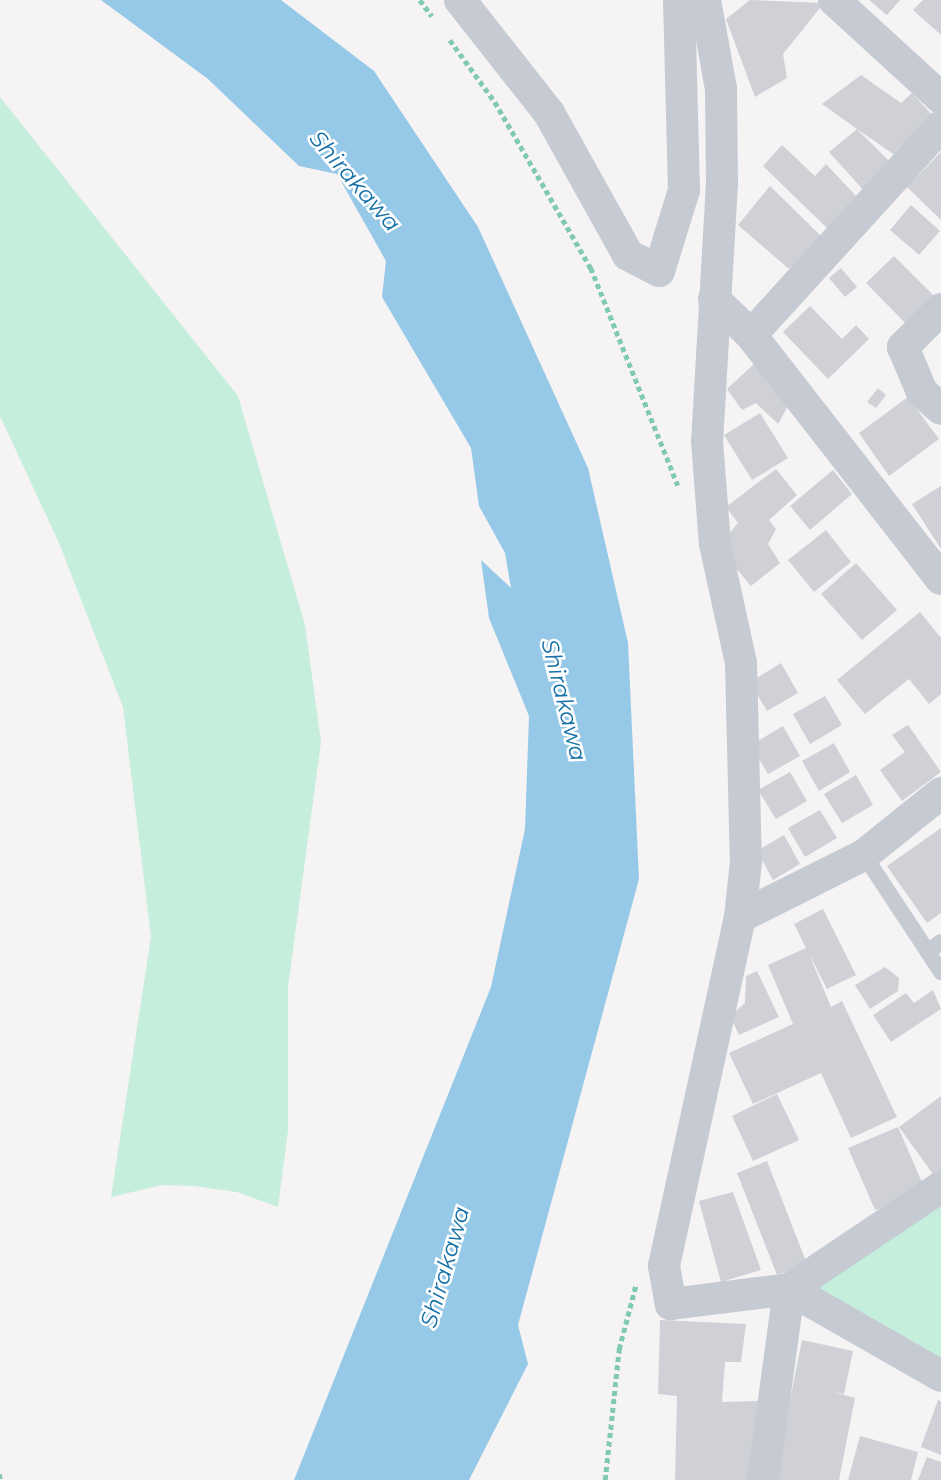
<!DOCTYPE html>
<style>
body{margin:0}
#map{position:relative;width:941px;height:1480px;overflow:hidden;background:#f5f3f3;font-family:Montserrat,sans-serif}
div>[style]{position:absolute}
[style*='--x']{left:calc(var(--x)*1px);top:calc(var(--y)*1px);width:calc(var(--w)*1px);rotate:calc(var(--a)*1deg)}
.green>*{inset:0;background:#c6eedc}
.water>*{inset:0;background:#96c9e7}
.building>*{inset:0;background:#d0d1d6}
.path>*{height:4.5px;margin-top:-2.25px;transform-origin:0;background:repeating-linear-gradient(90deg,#80cab1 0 5px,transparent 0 8.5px)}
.service>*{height:16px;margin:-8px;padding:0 8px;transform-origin:8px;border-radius:8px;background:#c5cad3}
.minor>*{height:32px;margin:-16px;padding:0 16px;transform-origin:16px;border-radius:16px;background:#c5cad3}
span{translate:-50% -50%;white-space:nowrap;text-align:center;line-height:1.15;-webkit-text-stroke:5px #fff;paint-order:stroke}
.water-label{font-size:23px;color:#1671a7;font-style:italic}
</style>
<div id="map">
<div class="green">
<i style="clip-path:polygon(0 97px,238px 396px,305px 625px,321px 742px,288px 987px,288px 1130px,278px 1207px,237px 1192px,194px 1186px,162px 1185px,111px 1197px,151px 937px,123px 707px,59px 543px,0 416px)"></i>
<i style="clip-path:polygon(941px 1187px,941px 1376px,789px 1289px)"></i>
</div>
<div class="water">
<i style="clip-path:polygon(101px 0,281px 0,374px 71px,478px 227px,588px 468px,628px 643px,639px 879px,518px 1325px,528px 1364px,469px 1480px,294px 1480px,491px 987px,525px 829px,529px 716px,489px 618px,481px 560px,511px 588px,505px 553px,479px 506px,471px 448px,382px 297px,386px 261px,337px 174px,299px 166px,208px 79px)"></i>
</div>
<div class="building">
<i style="clip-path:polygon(750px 0,824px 3px,783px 54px,787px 78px,755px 97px,726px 19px)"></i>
<i style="clip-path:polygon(869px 0,900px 0,887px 15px)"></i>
<i style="clip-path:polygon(923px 0,941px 0,941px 35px,913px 10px)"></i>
<i style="clip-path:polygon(861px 75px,901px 103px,912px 93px,934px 117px,896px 156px,857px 129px,891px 163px,866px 193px,829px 152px,857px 129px,822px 104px)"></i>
<i style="clip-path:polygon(782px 145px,815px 176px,826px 164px,858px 198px,830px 231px,763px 166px)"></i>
<i style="clip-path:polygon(941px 152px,941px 220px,907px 187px)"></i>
<i style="clip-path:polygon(770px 186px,823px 238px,789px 269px,738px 225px)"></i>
<i style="clip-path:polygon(911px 205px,940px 231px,919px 255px,890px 230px)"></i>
<i style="clip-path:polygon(894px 256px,940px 302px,911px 329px,866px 283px)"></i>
<i style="clip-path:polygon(841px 268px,857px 287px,845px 297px,829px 278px)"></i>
<i style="clip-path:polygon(810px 306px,842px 339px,856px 325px,869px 339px,828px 379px,783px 332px)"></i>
<i style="clip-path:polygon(754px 364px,788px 406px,778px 424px,756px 403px,742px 410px,727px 389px)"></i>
<i style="clip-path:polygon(878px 388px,886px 395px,876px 408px,867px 402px)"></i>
<i style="clip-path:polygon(908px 397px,939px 439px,889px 476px,859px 433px)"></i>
<i style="clip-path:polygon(760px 413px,788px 458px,752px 480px,724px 435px)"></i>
<i style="clip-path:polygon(776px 469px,797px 495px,769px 520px,776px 529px,768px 544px,780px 563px,751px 586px,724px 554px,732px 546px,726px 537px,738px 523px,726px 507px)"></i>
<i style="clip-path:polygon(833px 470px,852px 494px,810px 530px,790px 506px)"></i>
<i style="clip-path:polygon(941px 486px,941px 549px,912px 504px)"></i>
<i style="clip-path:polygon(826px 530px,851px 562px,814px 592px,788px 560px)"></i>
<i style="clip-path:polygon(856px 563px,897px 610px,862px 640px,821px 594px)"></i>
<i style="clip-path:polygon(920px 612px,941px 638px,941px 694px,929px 704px,909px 679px,865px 714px,837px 680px)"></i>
<i style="clip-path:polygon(781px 663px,798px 693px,767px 711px,750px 682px)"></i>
<i style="clip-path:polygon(825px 696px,842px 725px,810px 744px,793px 714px)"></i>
<i style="clip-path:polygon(908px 725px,941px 772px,902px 801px,880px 770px,905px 752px,892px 735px)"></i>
<i style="clip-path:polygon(783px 726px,800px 756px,768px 774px,751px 745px)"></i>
<i style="clip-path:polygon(834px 743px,850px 772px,819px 791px,802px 761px)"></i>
<i style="clip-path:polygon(790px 772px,807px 801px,776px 819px,758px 790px)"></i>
<i style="clip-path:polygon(856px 775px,873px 805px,842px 823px,824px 794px)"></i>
<i style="clip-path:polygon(820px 810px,837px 838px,805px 857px,788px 828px)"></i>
<i style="clip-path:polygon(941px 828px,941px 913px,927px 923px,887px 866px)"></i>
<i style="clip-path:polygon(784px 835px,800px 864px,773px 880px,757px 851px)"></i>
<i style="clip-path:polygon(823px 909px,856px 975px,827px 989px,809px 954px,831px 1007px,842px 1001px,897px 1117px,851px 1138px,821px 1073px,753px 1104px,729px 1053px,793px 1024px,768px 965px,806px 948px,794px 924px)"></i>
<i style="clip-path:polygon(885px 967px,899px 978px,898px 991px,870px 1009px,855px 985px)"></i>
<i style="clip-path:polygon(757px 971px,779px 1017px,739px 1035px,730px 1016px,745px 1003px,746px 976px)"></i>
<i style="clip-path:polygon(933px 990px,941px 1009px,891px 1042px,873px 1015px,906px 993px,914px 1003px)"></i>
<i style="clip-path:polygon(777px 1094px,799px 1140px,753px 1161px,732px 1116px)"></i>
<i style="clip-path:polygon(941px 1096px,941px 1178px,938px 1181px,899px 1127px)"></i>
<i style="clip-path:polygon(898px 1127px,928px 1196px,875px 1210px,848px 1148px)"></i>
<i style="clip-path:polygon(767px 1161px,807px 1264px,777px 1275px,737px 1173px)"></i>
<i style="clip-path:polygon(733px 1192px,761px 1270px,721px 1282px,699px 1201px)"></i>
<i style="clip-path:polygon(660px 1320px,746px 1324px,741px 1362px,725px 1362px,722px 1402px,760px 1401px,749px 1480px,675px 1480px,677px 1396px,658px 1394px)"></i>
<i style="clip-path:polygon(802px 1340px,853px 1351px,844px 1394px,833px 1392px,855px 1398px,839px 1480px,774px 1480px)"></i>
<i style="clip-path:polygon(938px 1400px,941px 1401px,941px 1455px,921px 1447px)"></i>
<i style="clip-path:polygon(860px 1436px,918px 1452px,911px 1480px,848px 1480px)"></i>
<i style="clip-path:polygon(927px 1457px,941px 1462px,941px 1480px,918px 1480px)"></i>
</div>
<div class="path">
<i style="--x:420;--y:0;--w:20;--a:53"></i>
<i style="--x:450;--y:40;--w:77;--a:54"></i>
<i style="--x:495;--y:102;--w:192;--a:60"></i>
<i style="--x:591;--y:268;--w:234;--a:68.2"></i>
<i style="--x:0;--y:1474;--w:6;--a:90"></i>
<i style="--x:605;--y:1480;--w:132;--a:-83.9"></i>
<i style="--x:619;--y:1349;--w:67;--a:-75.3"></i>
</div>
<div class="service">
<i style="--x:864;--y:855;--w:116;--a:56.6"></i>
<i style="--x:928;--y:952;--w:16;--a:-38"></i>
<i style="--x:928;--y:952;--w:24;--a:57"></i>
</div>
<div class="minor">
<i style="--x:460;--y:0;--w:144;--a:51.8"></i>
<i style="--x:549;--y:113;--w:162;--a:60.9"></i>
<i style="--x:628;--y:255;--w:35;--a:27"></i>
<i style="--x:659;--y:271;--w:85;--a:-72.8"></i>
<i style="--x:684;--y:190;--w:190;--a:-91.5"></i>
<i style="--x:705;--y:0;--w:90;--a:79.8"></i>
<i style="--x:721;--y:89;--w:94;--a:89.4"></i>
<i style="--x:722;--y:183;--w:258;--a:93.3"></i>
<i style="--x:707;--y:441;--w:103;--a:85.6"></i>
<i style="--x:715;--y:544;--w:122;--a:77.7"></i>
<i style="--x:741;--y:663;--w:198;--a:88.6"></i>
<i style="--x:746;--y:861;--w:56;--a:96.1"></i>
<i style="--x:740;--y:917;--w:357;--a:102.3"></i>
<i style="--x:664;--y:1266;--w:39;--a:80"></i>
<i style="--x:671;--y:1304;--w:119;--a:-7.2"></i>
<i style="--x:789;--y:1289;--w:183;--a:-33.9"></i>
<i style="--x:834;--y:0;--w:145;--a:42.5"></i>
<i style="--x:714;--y:299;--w:52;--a:44.2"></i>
<i style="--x:751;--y:335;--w:309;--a:52.1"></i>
<i style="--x:941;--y:309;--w:54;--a:135"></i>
<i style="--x:903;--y:347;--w:49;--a:67.1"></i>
<i style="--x:922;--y:392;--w:25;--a:42"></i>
<i style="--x:751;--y:335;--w:282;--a:-47.7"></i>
<i style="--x:740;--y:917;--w:139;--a:-26.6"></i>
<i style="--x:864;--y:855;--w:99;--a:-38.8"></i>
<i style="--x:789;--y:1289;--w:175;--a:29.8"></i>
<i style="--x:763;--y:1480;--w:193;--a:-82.2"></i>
</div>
<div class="water-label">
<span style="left:355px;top:181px;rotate:49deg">Shirakawa</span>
<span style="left:564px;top:700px;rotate:76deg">Shirakawa</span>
<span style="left:445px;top:1267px;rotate:-74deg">Shirakawa</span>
</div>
</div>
